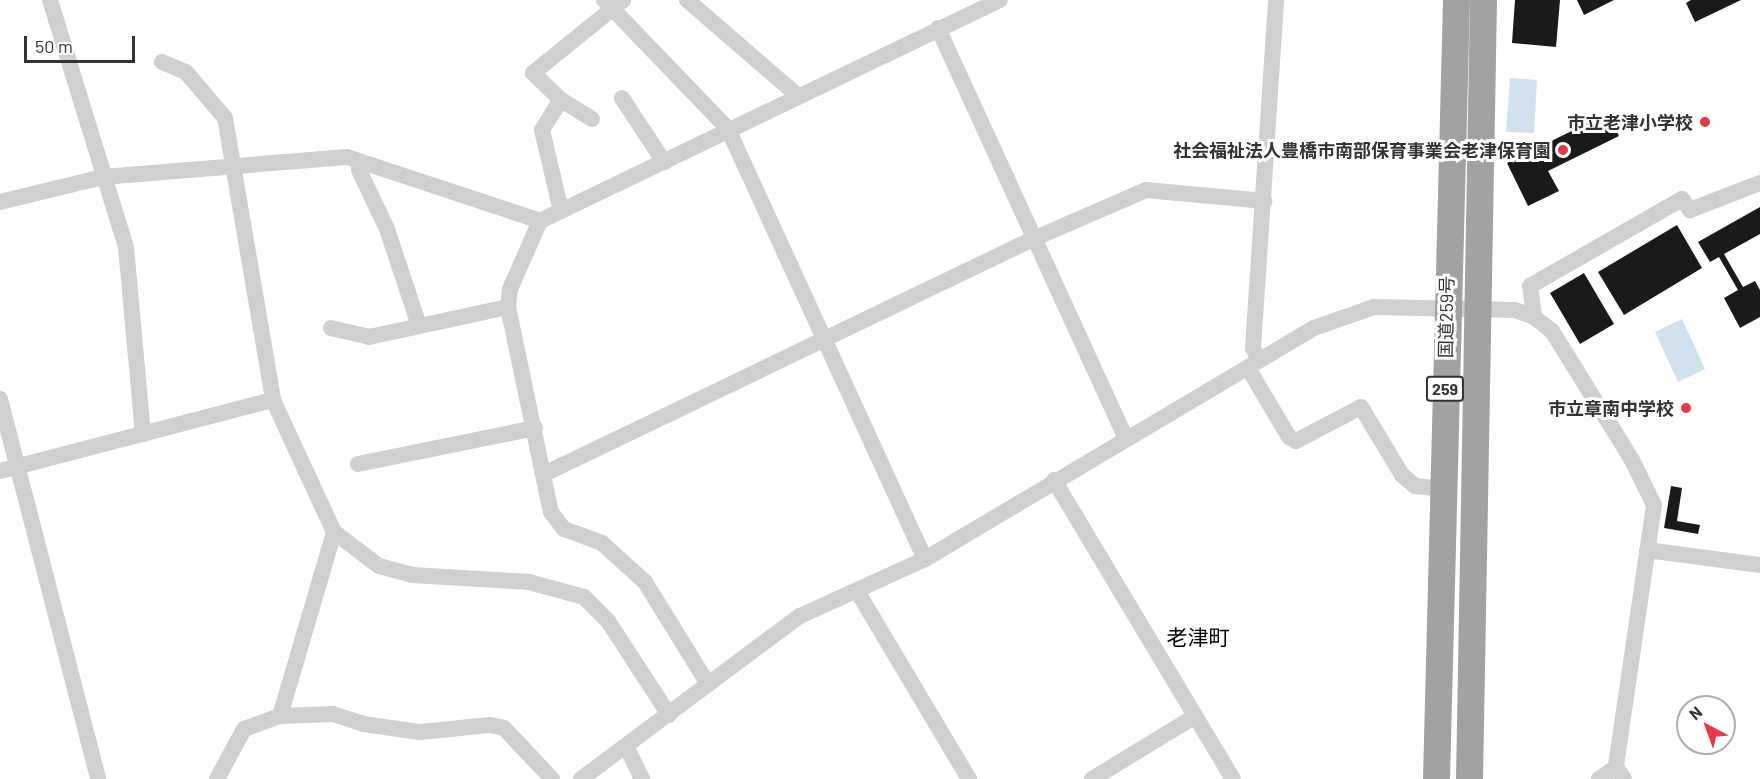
<!DOCTYPE html>
<meta charset="utf-8">
<style>
body{margin:0}
#map{position:relative;width:1760px;height:779px;overflow:hidden;background:#fff;font-family:Barlow,"Noto Sans JP",sans-serif}
div>[style]{position:absolute}
[style*='--x']{left:calc(var(--x)*1px);top:calc(var(--y)*1px);width:calc(var(--w)*1px);rotate:calc(var(--a)*1deg)}
.water>*{inset:0;background:#cfe2ee}
.building>*{inset:0;background:#1a1a1a}
.minor>*{height:16px;margin:-8px;padding:0 8px;transform-origin:8px;border-radius:8px;background:#d0d0d0}
.trunk>*{height:27px;margin:-13.5px;padding:0 13.5px;transform-origin:13.5px;border-radius:13.5px;background:#a2a2a2}
.dots>*{width:16px;height:16px;translate:-50% -50%;box-sizing:border-box;border:3px solid #fff;border-radius:50%}
span{translate:-50% -50%;white-space:nowrap;text-align:center;line-height:1.15;-webkit-text-stroke:6px #fff;paint-order:stroke}
.shield-label span{padding:2px 4px;background:#fff;border:2px solid;border-radius:4px;-webkit-text-stroke-width:0}
.shield-label{font-size:16px;color:#333;font-weight:700}
.poi-label{font-size:18px;color:#333;font-weight:700}
.right{translate:-100% -50%;text-align:right}
.street-label{font-size:18px;color:#333}
.quarter-label{font-size:21px;color:#000}
.north{position:absolute;left:1676px;top:695px;width:60px;height:60px;box-sizing:border-box;background:#fff;border:2px solid #adadad;border-radius:50%;rotate:319deg;font-size:16px;font-weight:700;line-height:24px;text-align:center;color:#333}
.north::after{content:'';display:block;margin:auto;width:21px;height:27px;background:#e63946;clip-path:polygon(50% 0,100% 100%,50% 72%,0 100%)}
.scale{position:absolute;left:24px;top:36px;width:111px;height:27px;box-sizing:border-box;border:3px solid #333;border-top:0;padding-left:8px;font-size:18px;line-height:21px;white-space:nowrap;color:#333;-webkit-text-stroke:4px #fff;paint-order:stroke}
</style>
<div id="map">
<div class="water">
<i style="clip-path:polygon(1510px 78px,1537px 80px,1534px 133px,1506px 132px)"></i>
<i style="clip-path:polygon(1682px 319px,1705px 369px,1678px 382px,1655px 332px)"></i>
</div>
<div class="building">
<i style="clip-path:polygon(1515px 0,1560px 0,1556px 47px,1512px 43px)"></i>
<i style="clip-path:polygon(1577px 0,1614px 0,1584px 15px)"></i>
<i style="clip-path:polygon(1691px 0,1741px 0,1695px 22px,1686px 3px)"></i>
<i style="clip-path:polygon(1608px 113px,1619px 136px,1548px 171px,1559px 191px,1528px 206px,1507px 163px)"></i>
<i style="clip-path:polygon(1760px 207px,1760px 234px,1724px 254px,1743px 287px,1755px 281px,1760px 290px,1760px 317px,1740px 328px,1724px 298px,1738px 290px,1719px 257px,1710px 262px,1698px 242px)"></i>
<i style="clip-path:polygon(1677px 225px,1702px 268px,1624px 315px,1598px 272px)"></i>
<i style="clip-path:polygon(1584px 273px,1614px 324px,1580px 344px,1550px 293px)"></i>
<i style="clip-path:polygon(1671px 486px,1682px 488px,1677px 521px,1700px 525px,1698px 534px,1664px 528px)"></i>
</div>
<div class="minor">
<i style="--x:50;--y:0;--w:258;--a:72.9"></i>
<i style="--x:126;--y:247;--w:188;--a:84.8"></i>
<i style="--x:604;--y:0;--w:179;--a:46.1"></i>
<i style="--x:728;--y:129;--w:473;--a:65.4"></i>
<i style="--x:687;--y:0;--w:145;--a:40.8"></i>
<i style="--x:938;--y:28;--w:452;--a:65.4"></i>
<i style="--x:162;--y:62;--w:26;--a:23"></i>
<i style="--x:186;--y:72;--w:60;--a:49.7"></i>
<i style="--x:225;--y:118;--w:286;--a:80.3"></i>
<i style="--x:273;--y:400;--w:145;--a:65.2"></i>
<i style="--x:334;--y:532;--w:56;--a:37.1"></i>
<i style="--x:379;--y:566;--w:34;--a:15"></i>
<i style="--x:412;--y:575;--w:117;--a:3.4"></i>
<i style="--x:529;--y:582;--w:57;--a:15.3"></i>
<i style="--x:584;--y:597;--w:34;--a:45"></i>
<i style="--x:608;--y:621;--w:112;--a:57"></i>
<i style="--x:622;--y:98;--w:77;--a:56.7"></i>
<i style="--x:592;--y:119;--w:36;--a:-148"></i>
<i style="--x:561;--y:100;--w:39;--a:-136"></i>
<i style="--x:533;--y:73;--w:116;--a:-39"></i>
<i style="--x:361;--y:162;--w:8;--a:104"></i>
<i style="--x:359;--y:170;--w:65;--a:64.6"></i>
<i style="--x:387;--y:229;--w:102;--a:71.7"></i>
<i style="--x:0;--y:202;--w:106;--a:-13.6"></i>
<i style="--x:103;--y:177;--w:245;--a:-4.7"></i>
<i style="--x:347;--y:157;--w:203;--a:18.3"></i>
<i style="--x:540;--y:221;--w:510;--a:-25.66"></i>
<i style="--x:561;--y:211;--w:83;--a:-103.2"></i>
<i style="--x:542;--y:130;--w:36;--a:-58"></i>
<i style="--x:540;--y:221;--w:74;--a:113.8"></i>
<i style="--x:510;--y:289;--w:18;--a:96"></i>
<i style="--x:508;--y:307;--w:209;--a:78.2"></i>
<i style="--x:551;--y:512;--w:21;--a:53"></i>
<i style="--x:564;--y:529;--w:40;--a:20.2"></i>
<i style="--x:602;--y:543;--w:58;--a:42.2"></i>
<i style="--x:645;--y:582;--w:120;--a:58.3"></i>
<i style="--x:1534;--y:317;--w:31;--a:-97"></i>
<i style="--x:1530;--y:286;--w:175;--a:-29.8"></i>
<i style="--x:1682;--y:199;--w:14;--a:54"></i>
<i style="--x:1690;--y:210;--w:75;--a:-21.1"></i>
<i style="--x:331;--y:328;--w:39;--a:13"></i>
<i style="--x:369;--y:337;--w:142;--a:-12.2"></i>
<i style="--x:1259;--y:360;--w:13;--a:-117"></i>
<i style="--x:1253;--y:348;--w:349;--a:-86.2"></i>
<i style="--x:1248;--y:368;--w:80;--a:59.3"></i>
<i style="--x:1289;--y:437;--w:8;--a:30"></i>
<i style="--x:1296;--y:441;--w:73;--a:-27.6"></i>
<i style="--x:1361;--y:407;--w:79;--a:58.9"></i>
<i style="--x:1402;--y:475;--w:17;--a:40"></i>
<i style="--x:1415;--y:486;--w:29;--a:6"></i>
<i style="--x:0;--y:399;--w:392;--a:75.5"></i>
<i style="--x:358;--y:464;--w:181;--a:-11.5"></i>
<i style="--x:0;--y:471;--w:282;--a:-14.6"></i>
<i style="--x:544;--y:474;--w:543;--a:-25.67"></i>
<i style="--x:1033;--y:239;--w:123;--a:-23.4"></i>
<i style="--x:1146;--y:190;--w:119;--a:5.3"></i>
<i style="--x:1054;--y:480;--w:348;--a:59.1"></i>
<i style="--x:1647;--y:550;--w:114;--a:7.6"></i>
<i style="--x:857;--y:591;--w:219;--a:59.2"></i>
<i style="--x:280;--y:716;--w:192;--a:-73.6"></i>
<i style="--x:626;--y:746;--w:37;--a:64"></i>
<i style="--x:217;--y:779;--w:57;--a:-61.6"></i>
<i style="--x:244;--y:729;--w:38;--a:-20"></i>
<i style="--x:280;--y:716;--w:53;--a:-2.2"></i>
<i style="--x:333;--y:714;--w:32;--a:18"></i>
<i style="--x:363;--y:724;--w:58;--a:8"></i>
<i style="--x:420;--y:732;--w:70;--a:-5.7"></i>
<i style="--x:490;--y:725;--w:14;--a:12"></i>
<i style="--x:504;--y:728;--w:70;--a:46.7"></i>
<i style="--x:581;--y:779;--w:273;--a:-36.7"></i>
<i style="--x:800;--y:616;--w:137;--a:-24.5"></i>
<i style="--x:925;--y:559;--w:452;--a:-30.7"></i>
<i style="--x:1314;--y:328;--w:64;--a:-19.3"></i>
<i style="--x:1374;--y:307;--w:141;--a:1.2"></i>
<i style="--x:1515;--y:310;--w:20;--a:20"></i>
<i style="--x:1534;--y:317;--w:23;--a:38"></i>
<i style="--x:1552;--y:331;--w:152;--a:58.2"></i>
<i style="--x:1632;--y:460;--w:50;--a:63.9"></i>
<i style="--x:1654;--y:505;--w:265;--a:98.3"></i>
<i style="--x:1616;--y:767;--w:14;--a:56"></i>
<i style="--x:1092;--y:779;--w:119;--a:-31.3"></i>
<i style="--x:1599;--y:779;--w:21;--a:-35"></i>
</div>
<div class="trunk">
<i style="--x:1436;--y:779;--w:779;--a:-88.53"></i>
<i style="--x:1469;--y:779;--w:779;--a:-88.97"></i>
</div>
<div class="dots">
<i style="left:1705px;top:122px;background:#e63946"></i>
<i style="left:1563px;top:150px;background:#e63946"></i>
<i style="left:1686px;top:408px;background:#e63946"></i>
</div>
<div class="shield-label">
<span style="left:1445px;top:389px">259</span>
</div>
<div class="poi-label">
<span class="right" style="left:1693px;top:122px">市立老津小学校</span>
<span class="right" style="left:1551px;top:150px">社会福祉法人豊橋市南部保育事業会老津保育園</span>
<span class="right" style="left:1674px;top:408px">市立章南中学校</span>
</div>
<div class="street-label">
<span style="left:1446px;top:317px;rotate:-89deg">国道259号</span>
</div>
<div class="quarter-label">
<span style="left:1198px;top:637px">老津町</span>
</div>
<div class="north">N</div>
<div class="scale">50 m</div>
</div>
